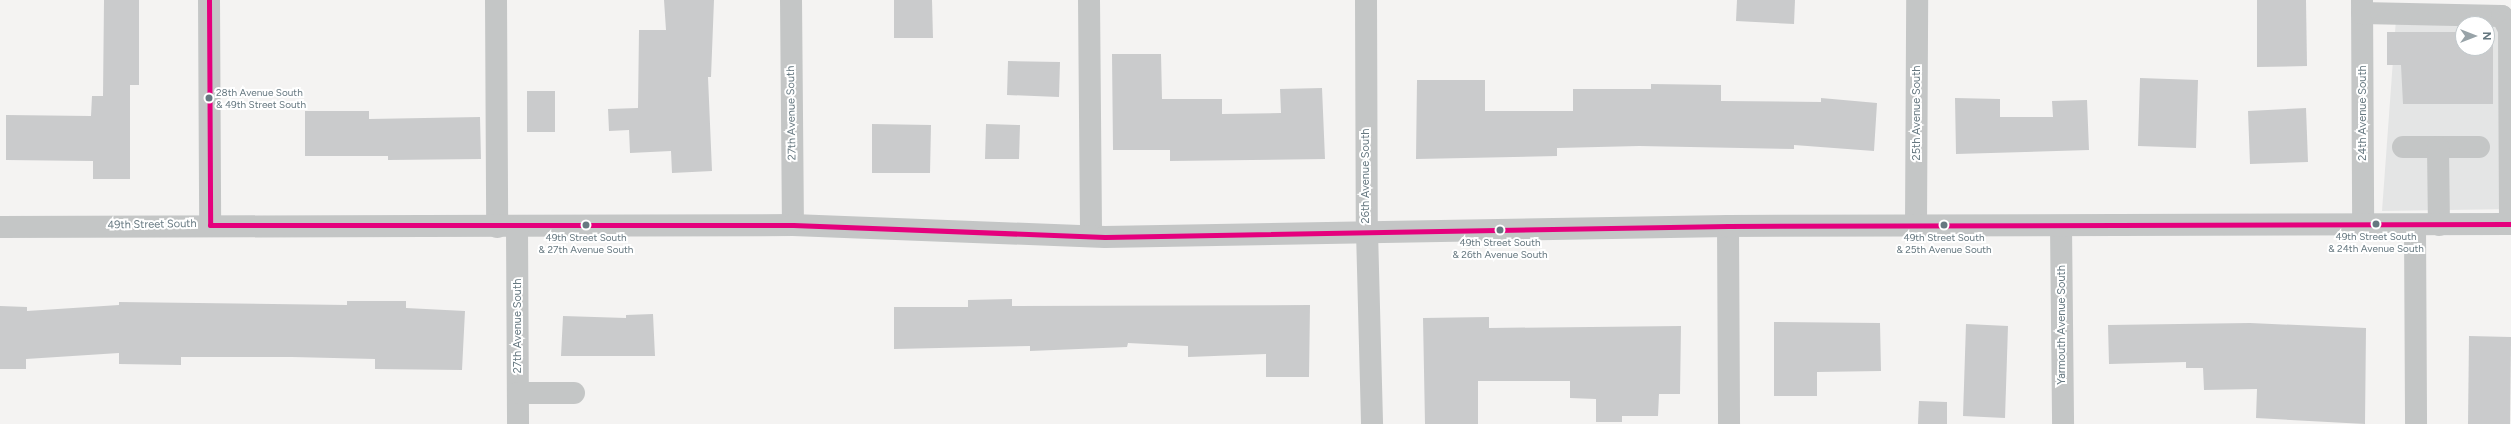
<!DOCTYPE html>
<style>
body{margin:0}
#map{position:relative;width:2511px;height:424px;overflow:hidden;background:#f4f3f2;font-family:Figtree,sans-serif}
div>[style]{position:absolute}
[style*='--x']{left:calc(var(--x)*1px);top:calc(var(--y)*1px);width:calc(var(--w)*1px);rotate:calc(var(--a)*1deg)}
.built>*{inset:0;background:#e4e5e5}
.building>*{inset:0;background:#cacbcc}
.minor>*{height:22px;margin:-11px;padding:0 11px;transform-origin:11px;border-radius:11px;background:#c4c6c6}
.bus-1>*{height:5px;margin:-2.5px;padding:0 2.5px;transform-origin:2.5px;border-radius:2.5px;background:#e5007d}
.dots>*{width:11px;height:11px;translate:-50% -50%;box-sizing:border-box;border:2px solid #fff;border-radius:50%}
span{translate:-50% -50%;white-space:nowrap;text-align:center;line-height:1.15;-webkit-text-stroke:4px #fff;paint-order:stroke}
.bus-label{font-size:10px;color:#667880}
.left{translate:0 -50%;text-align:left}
.street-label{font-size:11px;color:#667880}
.north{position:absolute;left:2455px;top:16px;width:40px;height:40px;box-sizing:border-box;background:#fff;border:1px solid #c2c9cc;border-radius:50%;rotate:90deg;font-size:11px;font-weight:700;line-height:16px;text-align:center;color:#667880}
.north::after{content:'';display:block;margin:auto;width:14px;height:18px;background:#98a3a8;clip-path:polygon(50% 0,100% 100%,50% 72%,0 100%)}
</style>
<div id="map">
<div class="built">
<i style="clip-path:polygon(evenodd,2511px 18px,2511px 209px,2382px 211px,2396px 19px,2511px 18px,2463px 24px,2487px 24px,2487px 48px,2463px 48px,2463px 24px)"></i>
</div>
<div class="building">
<i style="clip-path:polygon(104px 0,139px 0,139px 85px,130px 85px,130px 179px,93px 179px,93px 161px,6px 160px,6px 115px,91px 116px,92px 96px,103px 96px)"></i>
<i style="clip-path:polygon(664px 0,714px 0,711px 77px,708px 77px,712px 171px,672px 173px,671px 151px,630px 153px,629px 130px,609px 131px,608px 109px,638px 108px,639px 30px,666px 30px)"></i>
<i style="clip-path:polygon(894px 0,932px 0,933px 38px,894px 38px)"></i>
<i style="clip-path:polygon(1737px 0,1795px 0,1794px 24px,1736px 21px)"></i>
<i style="clip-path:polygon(2257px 0,2306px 0,2307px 66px,2257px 67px)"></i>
<i style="clip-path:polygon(2387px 32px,2463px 32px,2463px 48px,2487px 48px,2487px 32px,2493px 32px,2493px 104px,2403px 104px,2401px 65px,2387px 65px)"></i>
<i style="clip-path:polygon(1112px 54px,1161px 54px,1162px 99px,1222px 99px,1222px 114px,1281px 113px,1280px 89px,1322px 88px,1325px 159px,1170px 161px,1170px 150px,1113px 150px)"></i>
<i style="clip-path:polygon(1008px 61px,1060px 62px,1059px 97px,1007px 95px)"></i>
<i style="clip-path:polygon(2140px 78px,2198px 80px,2196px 148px,2138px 146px)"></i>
<i style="clip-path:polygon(1417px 80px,1485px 80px,1485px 111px,1573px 111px,1573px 89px,1651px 89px,1651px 84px,1721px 85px,1721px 101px,1821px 102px,1821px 98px,1877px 103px,1874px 151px,1794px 145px,1794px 149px,1639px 146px,1557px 148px,1557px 156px,1416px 159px)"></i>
<i style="clip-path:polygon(527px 91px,555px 91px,555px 132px,527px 132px)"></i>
<i style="clip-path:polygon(1955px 98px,2000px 99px,2000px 117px,2053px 117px,2052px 101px,2087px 100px,2089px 150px,1956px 154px)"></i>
<i style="clip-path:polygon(2306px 108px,2308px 162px,2250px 164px,2248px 111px)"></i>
<i style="clip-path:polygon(305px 111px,369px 111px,369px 119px,480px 117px,481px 159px,388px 160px,388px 156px,305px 156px)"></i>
<i style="clip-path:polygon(872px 124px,931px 125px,930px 173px,872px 173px)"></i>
<i style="clip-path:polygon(986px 124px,1020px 125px,1019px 159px,985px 159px)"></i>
<i style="clip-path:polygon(1012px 299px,1012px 306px,1310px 305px,1309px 377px,1266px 377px,1266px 354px,1188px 357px,1188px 346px,1128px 343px,1127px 347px,1030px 351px,1030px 346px,894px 349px,894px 307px,968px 307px,968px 300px)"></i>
<i style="clip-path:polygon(347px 301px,406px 301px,406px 308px,465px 311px,462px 370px,375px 369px,375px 359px,292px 357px,181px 357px,181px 365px,119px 364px,119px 353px,26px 359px,26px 369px,0 369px,0 306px,27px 307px,27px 311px,119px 305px,119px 302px,347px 305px)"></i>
<i style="clip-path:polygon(653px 314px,655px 356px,561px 356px,563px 316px,626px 318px,626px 315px)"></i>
<i style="clip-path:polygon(1489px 317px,1489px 328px,1681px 326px,1680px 394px,1659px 394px,1658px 416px,1622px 416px,1622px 422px,1596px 422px,1596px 399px,1570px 398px,1570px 381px,1478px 381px,1478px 424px,1425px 424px,1423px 318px)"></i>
<i style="clip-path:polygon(1774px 322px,1880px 323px,1881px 371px,1817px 372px,1817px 396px,1774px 396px)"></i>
<i style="clip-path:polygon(2250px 323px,2366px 328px,2365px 424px,2256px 418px,2257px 389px,2204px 390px,2203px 368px,2186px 368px,2186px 362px,2109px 364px,2108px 325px)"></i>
<i style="clip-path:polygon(1966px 324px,2008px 326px,2005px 418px,1963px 416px)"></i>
<i style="clip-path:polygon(2469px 336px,2511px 337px,2510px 424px,2468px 424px)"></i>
<i style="clip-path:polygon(1919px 401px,1947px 402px,1947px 424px,1918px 424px)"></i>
</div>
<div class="minor">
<i style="--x:209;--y:0;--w:225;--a:89.7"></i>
<i style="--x:496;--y:0;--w:227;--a:89.7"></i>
<i style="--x:791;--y:0;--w:225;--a:89.5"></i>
<i style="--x:1089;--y:0;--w:236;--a:89.5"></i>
<i style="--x:1366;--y:0;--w:231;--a:89.8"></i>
<i style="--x:1367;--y:231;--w:193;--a:88.5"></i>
<i style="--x:2362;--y:0;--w:226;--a:89.7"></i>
<i style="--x:2362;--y:13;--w:140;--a:1.2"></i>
<i style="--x:2502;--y:16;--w:16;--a:63"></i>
<i style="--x:2509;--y:30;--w:194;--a:89.7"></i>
<i style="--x:2403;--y:147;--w:76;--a:0"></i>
<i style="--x:2438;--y:147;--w:78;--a:89.3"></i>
<i style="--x:2415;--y:225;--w:199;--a:89.7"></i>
<i style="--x:1728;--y:226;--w:198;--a:89.7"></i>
<i style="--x:1916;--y:226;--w:226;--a:-89.7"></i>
<i style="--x:2061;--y:226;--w:198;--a:89.4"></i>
<i style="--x:0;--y:227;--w:793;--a:-0.14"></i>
<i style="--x:793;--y:225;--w:312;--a:2.2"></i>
<i style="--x:1105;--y:237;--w:623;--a:-1.01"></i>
<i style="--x:1728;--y:226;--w:783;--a:-0.15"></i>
<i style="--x:517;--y:227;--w:197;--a:89.7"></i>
<i style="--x:518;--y:393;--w:56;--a:0"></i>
</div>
<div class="bus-1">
<i style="--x:209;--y:0;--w:225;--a:89.7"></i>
<i style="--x:210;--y:225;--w:583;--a:0"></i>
<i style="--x:793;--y:225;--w:312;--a:2.2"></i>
<i style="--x:1105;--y:237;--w:623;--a:-1.01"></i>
<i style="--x:1728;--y:226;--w:783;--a:-0.15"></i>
</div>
<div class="dots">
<i style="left:209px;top:98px;background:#667880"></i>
<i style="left:2376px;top:224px;background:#667880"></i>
<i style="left:586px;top:225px;background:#667880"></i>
<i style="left:1944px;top:225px;background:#667880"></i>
<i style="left:1500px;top:230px;background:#667880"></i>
</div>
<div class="bus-label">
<span class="left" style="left:216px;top:98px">28th Avenue South<br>&amp; 49th Street South</span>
<span style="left:2376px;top:242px">49th Street South<br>&amp; 24th Avenue South</span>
<span style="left:586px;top:243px">49th Street South<br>&amp; 27th Avenue South</span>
<span style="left:1944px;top:243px">49th Street South<br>&amp; 25th Avenue South</span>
<span style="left:1500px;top:248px">49th Street South<br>&amp; 26th Avenue South</span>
</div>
<div class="street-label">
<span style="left:792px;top:113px;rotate:-91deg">27th Avenue South</span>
<span style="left:1917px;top:113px;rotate:-90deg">25th Avenue South</span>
<span style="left:2363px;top:113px;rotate:-90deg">24th Avenue South</span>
<span style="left:1366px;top:176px;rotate:-90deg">26th Avenue South</span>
<span style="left:152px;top:225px;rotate:-1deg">49th Street South</span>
<span style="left:2062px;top:325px;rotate:-90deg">Yarmouth Avenue South</span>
<span style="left:518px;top:326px;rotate:-90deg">27th Avenue South</span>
</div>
<div class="north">N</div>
</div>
